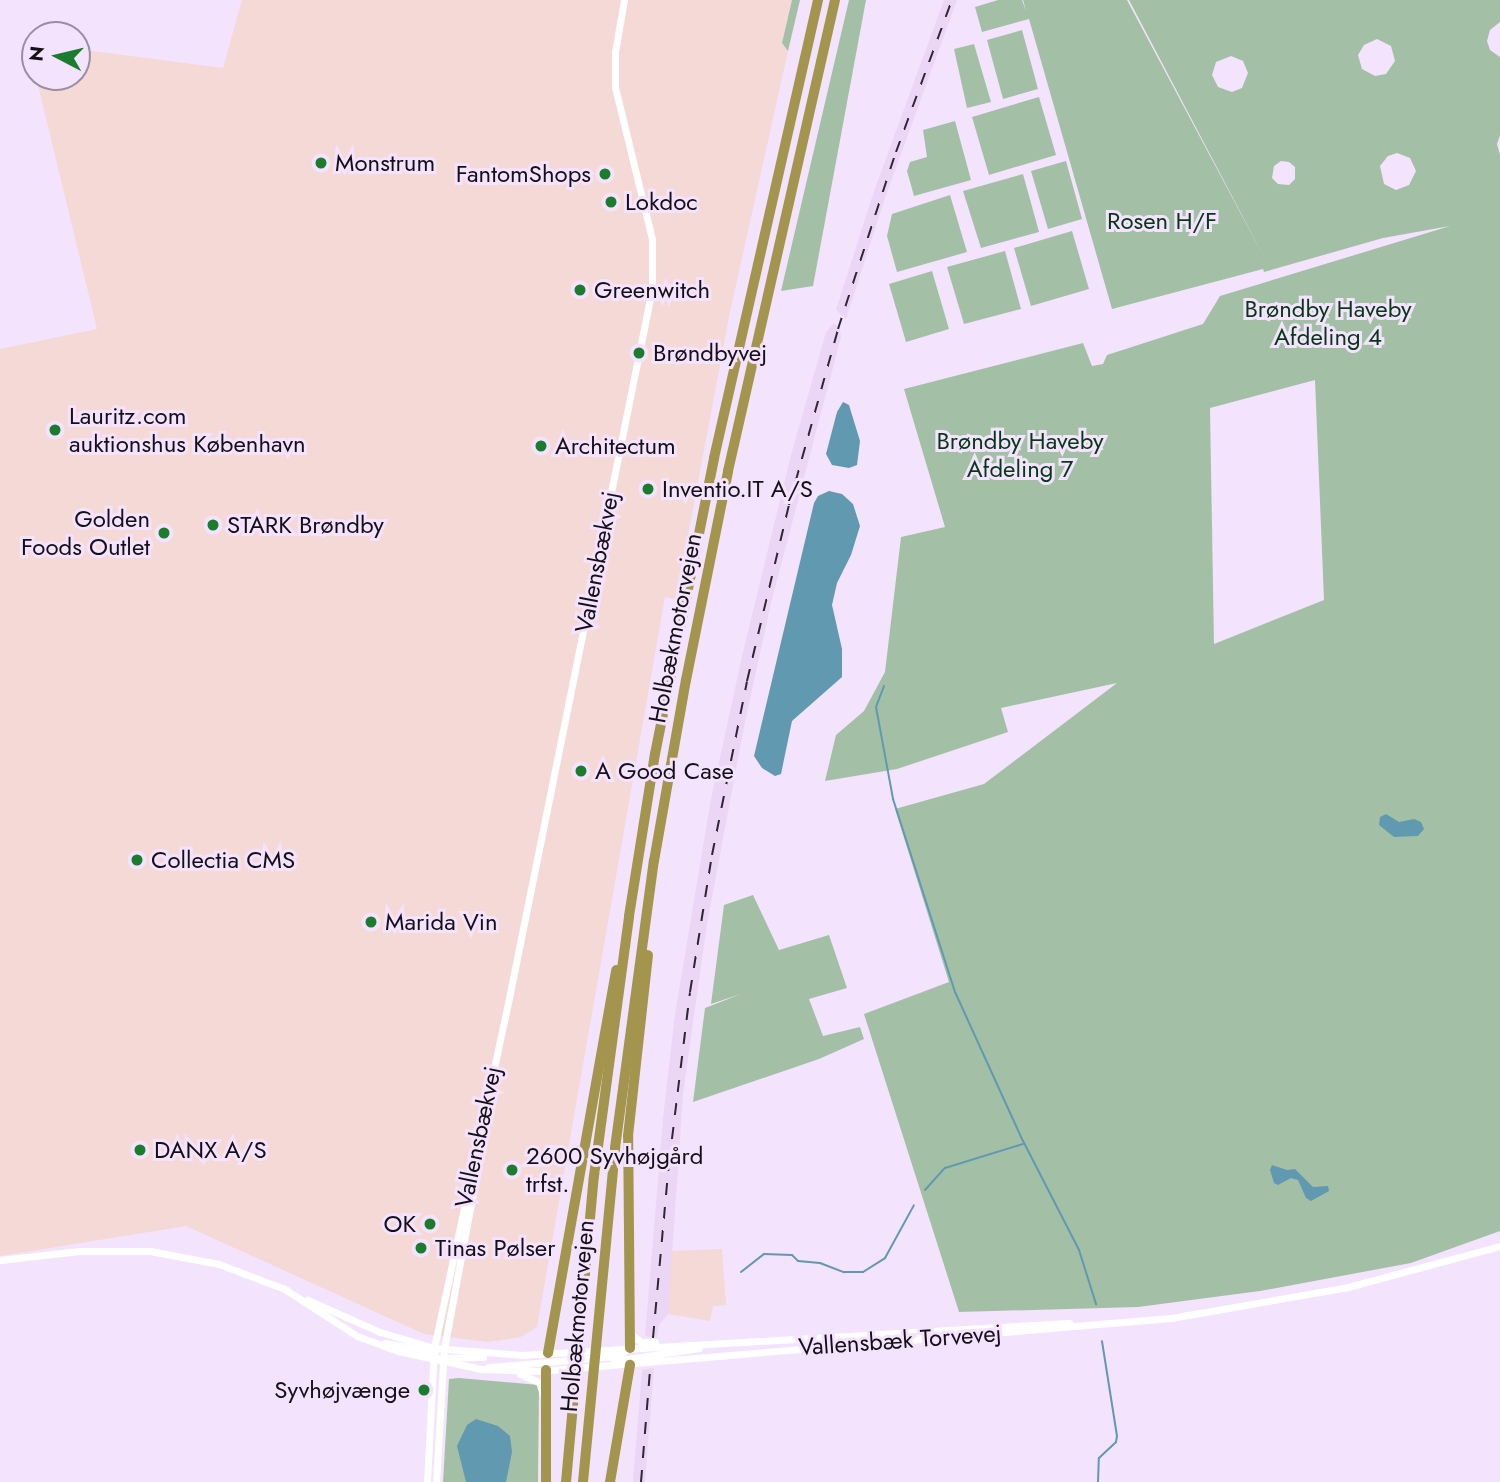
<!DOCTYPE html>
<meta charset="utf-8">
<style>
body{margin:0}
#map{position:relative;width:1500px;height:1482px;overflow:hidden;background:#f4e3fc;font-family:Jost,sans-serif}
div>[style]{position:absolute}
[style*='--x']{left:calc(var(--x)*1px);top:calc(var(--y)*1px);width:calc(var(--w)*1px);rotate:calc(var(--a)*1deg)}
.industrial>*{inset:0;background:#f4d9d6}
.built>*{inset:0;background:#ecd6f5}
.green>*{inset:0;background:#a3c0a7}
.water>*{inset:0;background:#6099b0}
.stream>*{height:2px;margin:-1px;padding:0 1px;transform-origin:1px;border-radius:1px;background:#6099b0}
.tertiary>*{height:7px;margin:-3.5px;padding:0 3.5px;transform-origin:3.5px;border-radius:3.5px;background:#fff}
.motorway>*{height:10px;margin:-5px;padding:0 5px;transform-origin:5px;border-radius:5px;background:#a3954e}
.rail>*{height:2px;margin-top:-1px;transform-origin:0;background:repeating-linear-gradient(90deg,#2e2731 0 12px,transparent 0 24px)}
.dots>*{width:19px;height:19px;translate:-50% -50%;box-sizing:border-box;border:4px solid #f4e3fc;border-radius:50%}
span{translate:-50% -50%;white-space:nowrap;text-align:center;line-height:1.15;-webkit-text-stroke:6px #f4e3fc;paint-order:stroke}
.poi-label{font-size:24px;color:#150f17}
.left{translate:0 -50%;text-align:left}
.right{translate:-100% -50%;text-align:right}
.park-label{font-size:24px;color:#063815}
.street-label{font-size:24px;color:#150f17}
.north{position:absolute;left:21px;top:21px;width:70px;height:70px;box-sizing:border-box;background:#f4e3fc;border:2px solid #9b8ea0;border-radius:50%;rotate:277deg;font-size:19px;font-weight:700;line-height:28px;text-align:center;color:#150f17}
.north::after{content:'';display:block;margin:auto;width:24px;height:32px;background:#1c7c2d;clip-path:polygon(50% 0,100% 100%,50% 72%,0 100%)}
</style>
<div id="map">
<div class="industrial">
<i style="clip-path:polygon(242px 0,792px 0,782px 43px,788px 51px,730px 312px,676px 599px,665px 597px,537px 1327px,521px 1337px,488px 1342px,424px 1334px,186px 1226px,0 1256px,0 349px,97px 329px,36px 77px,77px 77px,77px 49px,223px 68px)"></i>
<i style="clip-path:polygon(722px 1249px,726px 1305px,713px 1306px,710px 1321px,668px 1314px,671px 1251px)"></i>
</div>
<div class="built">
<i style="clip-path:polygon(944px 0,957px 0,885px 198px,846px 319px,836px 310px,873px 194px)"></i>
<i style="clip-path:polygon(834px 323px,840px 329px,841px 337px,771px 603px,744px 727px,707px 924px,683px 1094px,668px 1314px,659px 1325px,657px 1338px,645px 1336px,663px 1118px,675px 1014px,711px 799px,743px 652px,791px 455px,826px 332px)"></i>
<i style="clip-path:polygon(654px 1368px,645px 1482px,633px 1482px,642px 1370px)"></i>
</div>
<div class="green">
<i style="clip-path:polygon(792px 0,800px 0,788px 51px,782px 43px)"></i>
<i style="clip-path:polygon(849px 0,866px 0,813px 286px,781px 291px)"></i>
<i style="clip-path:polygon(evenodd,998px 0,1022px 0,1026px 11px,1023px 0,1127px 0,1265px 259px,1129px 0,1500px 0,1500px 22px,1490px 30px,1487px 41px,1490px 50px,1500px 57px,1500px 135px,1497px 144px,1500px 155px,1500px 1231px,1411px 1263px,1260px 1291px,1138px 1307px,959px 1312px,864px 1014px,949px 982px,895px 809px,984px 784px,1117px 683px,1001px 708px,1008px 732px,897px 769px,825px 781px,836px 735px,864px 711px,885px 672px,901px 537px,945px 527px,904px 389px,1083px 343px,1092px 366px,1103px 364px,1107px 355px,1203px 324px,1220px 296px,1450px 226px,1383px 238px,1264px 272px,1263px 269px,1112px 309px,1029px 19px,982px 32px,975px 7px,998px 0,1377px 39px,1391px 46px,1395px 61px,1386px 74px,1375px 76px,1362px 69px,1358px 55px,1364px 45px,1377px 39px,998px 0,1231px 56px,1243px 61px,1248px 73px,1242px 88px,1232px 92px,1218px 87px,1212px 75px,1216px 62px,1231px 56px,998px 0,1397px 153px,1410px 158px,1416px 171px,1409px 185px,1396px 190px,1384px 184px,1380px 166px,1388px 156px,1397px 153px,998px 0,1281px 161px,1289px 162px,1295px 167px,1295px 179px,1289px 185px,1278px 184px,1272px 178px,1274px 166px,1281px 161px,998px 0,1315px 380px,1324px 600px,1214px 644px,1210px 408px,1315px 380px)"></i>
<i style="clip-path:polygon(1022px 30px,1038px 89px,1003px 99px,987px 40px)"></i>
<i style="clip-path:polygon(974px 44px,991px 102px,967px 108px,954px 49px)"></i>
<i style="clip-path:polygon(1039px 97px,1056px 155px,989px 175px,972px 117px)"></i>
<i style="clip-path:polygon(955px 121px,971px 180px,914px 196px,907px 171px,910px 162px,927px 157px,923px 130px)"></i>
<i style="clip-path:polygon(1066px 161px,1082px 219px,1048px 229px,1031px 171px)"></i>
<i style="clip-path:polygon(1023px 174px,1039px 232px,981px 248px,963px 191px)"></i>
<i style="clip-path:polygon(950px 195px,967px 252px,897px 272px,887px 236px,892px 214px)"></i>
<i style="clip-path:polygon(1072px 231px,1089px 289px,1031px 306px,1014px 248px)"></i>
<i style="clip-path:polygon(1005px 251px,1021px 309px,964px 324px,947px 267px)"></i>
<i style="clip-path:polygon(932px 271px,949px 329px,906px 342px,889px 284px)"></i>
<i style="clip-path:polygon(753px 895px,779px 950px,829px 935px,847px 988px,809px 999px,823px 1036px,860px 1027px,864px 1039px,819px 1059px,693px 1102px,705px 1008px,741px 994px,711px 1004px,724px 905px)"></i>
<i style="clip-path:polygon(459px 1378px,539px 1385px,538px 1482px,443px 1482px,449px 1379px)"></i>
</div>
<div class="water">
<i style="clip-path:polygon(843px 402px,849px 405px,860px 441px,857px 465px,849px 468px,832px 465px,826px 454px,837px 412px)"></i>
<i style="clip-path:polygon(829px 491px,842px 494px,853px 504px,860px 526px,851px 555px,837px 583px,832px 605px,842px 649px,842px 677px,792px 721px,781px 774px,775px 776px,762px 768px,754px 756px,814px 503px,818px 496px)"></i>
<i style="clip-path:polygon(1386px 814px,1399px 822px,1414px 819px,1421px 822px,1424px 829px,1418px 836px,1394px 837px,1379px 825px,1380px 817px)"></i>
<i style="clip-path:polygon(1272px 1165px,1287px 1170px,1295px 1169px,1313px 1187px,1328px 1186px,1329px 1191px,1311px 1201px,1306px 1198px,1298px 1180px,1291px 1178px,1278px 1185px,1274px 1183px,1270px 1170px)"></i>
<i style="clip-path:polygon(476px 1419px,498px 1426px,510px 1436px,512px 1452px,506px 1482px,466px 1482px,457px 1446px,467px 1425px)"></i>
</div>
<div class="stream">
<i style="--x:884;--y:686;--w:22;--a:111"></i>
<i style="--x:876;--y:707;--w:94;--a:79.5"></i>
<i style="--x:893;--y:799;--w:203;--a:72.2"></i>
<i style="--x:955;--y:992;--w:159;--a:65.5"></i>
<i style="--x:1021;--y:1137;--w:127;--a:62.8"></i>
<i style="--x:1079;--y:1250;--w:57;--a:72.5"></i>
<i style="--x:925;--y:1190;--w:30;--a:-48"></i>
<i style="--x:945;--y:1168;--w:82;--a:-17.1"></i>
<i style="--x:741;--y:1272;--w:29;--a:-38"></i>
<i style="--x:764;--y:1254;--w:28;--a:2"></i>
<i style="--x:792;--y:1255;--w:8;--a:45"></i>
<i style="--x:798;--y:1261;--w:22;--a:5"></i>
<i style="--x:820;--y:1263;--w:26;--a:21"></i>
<i style="--x:844;--y:1272;--w:19;--a:0"></i>
<i style="--x:863;--y:1272;--w:26;--a:-32"></i>
<i style="--x:885;--y:1258;--w:60;--a:-61.3"></i>
<i style="--x:1098;--y:1482;--w:24;--a:-88"></i>
<i style="--x:1099;--y:1458;--w:23;--a:-43"></i>
<i style="--x:1116;--y:1442;--w:6;--a:-81"></i>
<i style="--x:1117;--y:1436;--w:96;--a:-99"></i>
</div>
<div class="tertiary">
<i style="--x:0;--y:1260;--w:80;--a:-6.5"></i>
<i style="--x:79;--y:1251;--w:71;--a:0"></i>
<i style="--x:150;--y:1251;--w:70;--a:10.7"></i>
<i style="--x:219;--y:1264;--w:73;--a:20.9"></i>
<i style="--x:283;--y:1288;--w:88;--a:33"></i>
<i style="--x:357;--y:1336;--w:44;--a:20.1"></i>
<i style="--x:398;--y:1351;--w:85;--a:12.2"></i>
<i style="--x:481;--y:1369;--w:58;--a:2"></i>
<i style="--x:539;--y:1371;--w:634;--a:-4.79"></i>
<i style="--x:1171;--y:1318;--w:180;--a:-9.9"></i>
<i style="--x:1348;--y:1287;--w:157;--a:-15.1"></i>
<i style="--x:308;--y:1300;--w:79;--a:24"></i>
<i style="--x:380;--y:1332;--w:56;--a:16.5"></i>
<i style="--x:434;--y:1348;--w:88;--a:4.5"></i>
<i style="--x:522;--y:1355;--w:548;--a:-3.35"></i>
<i style="--x:631;--y:1334;--w:13;--a:39"></i>
<i style="--x:641;--y:1342;--w:14;--a:0"></i>
<i style="--x:385;--y:1343;--w:51;--a:10.2"></i>
<i style="--x:439;--y:1358;--w:44;--a:-1.3"></i>
<i style="--x:614;--y:1361;--w:86;--a:-8.7"></i>
<i style="--x:489;--y:1367;--w:128;--a:-4.9"></i>
<i style="--x:617;--y:1356;--w:15;--a:-32"></i>
<i style="--x:520;--y:1374;--w:21;--a:23"></i>
<i style="--x:539;--y:1382;--w:13;--a:72"></i>
<i style="--x:427;--y:1482;--w:134;--a:-87"></i>
<i style="--x:434;--y:1348;--w:358;--a:-77.9"></i>
<i style="--x:509;--y:998;--w:723;--a:-78.6"></i>
<i style="--x:652;--y:289;--w:50;--a:-90"></i>
<i style="--x:652;--y:239;--w:156;--a:-103.7"></i>
<i style="--x:615;--y:87;--w:35;--a:-90"></i>
<i style="--x:615;--y:52;--w:53;--a:-80.2"></i>
<i style="--x:436;--y:1482;--w:133;--a:-86.6"></i>
<i style="--x:444;--y:1349;--w:225;--a:-79.5"></i>
</div>
<div class="motorway">
<i style="--x:630;--y:1348;--w:212;--a:-90.5"></i>
<i style="--x:628;--y:1136;--w:182;--a:-83.7"></i>
<i style="--x:548;--y:1353;--w:389;--a:-79.9"></i>
<i style="--x:546;--y:1370;--w:112;--a:90"></i>
<i style="--x:566;--y:1482;--w:307;--a:-84.8"></i>
<i style="--x:594;--y:1176;--w:262;--a:-82.3"></i>
<i style="--x:629;--y:916;--w:164;--a:-80.9"></i>
<i style="--x:655;--y:754;--w:302;--a:-78.7"></i>
<i style="--x:714;--y:458;--w:470;--a:-77.2"></i>
<i style="--x:583;--y:1482;--w:336;--a:-84.5"></i>
<i style="--x:615;--y:1148;--w:290;--a:-82.3"></i>
<i style="--x:654;--y:861;--w:184;--a:-80"></i>
<i style="--x:686;--y:680;--w:213;--a:-78.6"></i>
<i style="--x:728;--y:471;--w:483;--a:-77.2"></i>
<i style="--x:610;--y:1482;--w:119;--a:-80.3"></i>
</div>
<div class="rail">
<i style="--x:653;--y:1338;--w:176;--a:-84.8"></i>
<i style="--x:669;--y:1163;--w:172;--a:-83"></i>
<i style="--x:690;--y:992;--w:139;--a:-80.9"></i>
<i style="--x:712;--y:855;--w:177;--a:-78.6"></i>
<i style="--x:747;--y:681;--w:181;--a:-76.6"></i>
<i style="--x:789;--y:505;--w:183;--a:-74.4"></i>
<i style="--x:838;--y:329;--w:186;--a:-71.9"></i>
<i style="--x:896;--y:152;--w:162;--a:-69.8"></i>
<i style="--x:641;--y:1482;--w:113;--a:-85.4"></i>
</div>
<div class="dots">
<i style="left:321px;top:163px;background:#1c7c2d"></i>
<i style="left:605px;top:174px;background:#1c7c2d"></i>
<i style="left:611px;top:202px;background:#1c7c2d"></i>
<i style="left:580px;top:290px;background:#1c7c2d"></i>
<i style="left:639px;top:353px;background:#1c7c2d"></i>
<i style="left:55px;top:430px;background:#1c7c2d"></i>
<i style="left:541px;top:446px;background:#1c7c2d"></i>
<i style="left:648px;top:489px;background:#1c7c2d"></i>
<i style="left:213px;top:525px;background:#1c7c2d"></i>
<i style="left:164px;top:533px;background:#1c7c2d"></i>
<i style="left:581px;top:771px;background:#1c7c2d"></i>
<i style="left:137px;top:860px;background:#1c7c2d"></i>
<i style="left:371px;top:922px;background:#1c7c2d"></i>
<i style="left:140px;top:1150px;background:#1c7c2d"></i>
<i style="left:512px;top:1170px;background:#1c7c2d"></i>
<i style="left:430px;top:1224px;background:#1c7c2d"></i>
<i style="left:421px;top:1248px;background:#1c7c2d"></i>
<i style="left:424px;top:1390px;background:#1c7c2d"></i>
</div>
<div class="poi-label">
<span class="left" style="left:335px;top:163px">Monstrum</span>
<span class="right" style="left:591px;top:174px">FantomShops</span>
<span class="left" style="left:625px;top:202px">Lokdoc</span>
<span class="left" style="left:594px;top:290px">Greenwitch</span>
<span class="left" style="left:653px;top:353px">Brøndbyvej</span>
<span class="left" style="left:69px;top:430px">Lauritz.com<br>auktionshus København</span>
<span class="left" style="left:555px;top:446px">Architectum</span>
<span class="left" style="left:662px;top:489px">Inventio.IT A/S</span>
<span class="right" style="left:150px;top:533px">Golden<br>Foods Outlet</span>
<span class="left" style="left:227px;top:525px">STARK Brøndby</span>
<span class="left" style="left:595px;top:771px">A Good Case</span>
<span class="left" style="left:151px;top:860px">Collectia CMS</span>
<span class="left" style="left:385px;top:922px">Marida Vin</span>
<span class="left" style="left:154px;top:1150px">DANX A/S</span>
<span class="left" style="left:526px;top:1170px">2600 Syvhøjgård<br>trfst.</span>
<span class="right" style="left:416px;top:1224px">OK</span>
<span class="left" style="left:435px;top:1248px">Tinas Pølser</span>
<span class="right" style="left:410px;top:1390px">Syvhøjvænge</span>
</div>
<div class="park-label">
<span style="left:1162px;top:221px">Rosen H/F</span>
<span style="left:1328px;top:323px">Brøndby Haveby<br>Afdeling 4</span>
<span style="left:1020px;top:455px">Brøndby Haveby<br>Afdeling 7</span>
</div>
<div class="street-label">
<span style="left:597px;top:562px;rotate:-79deg">Vallensbækvej</span>
<span style="left:675px;top:628px;rotate:-79deg">Holbækmotorvejen</span>
<span style="left:478px;top:1137px;rotate:-78deg">Vallensbækvej</span>
<span style="left:577px;top:1316px;rotate:-85deg">Holbækmotorvejen</span>
<span style="left:900px;top:1340px;rotate:-4deg">Vallensbæk Torvevej</span>
</div>
<div class="north">N</div>
</div>
